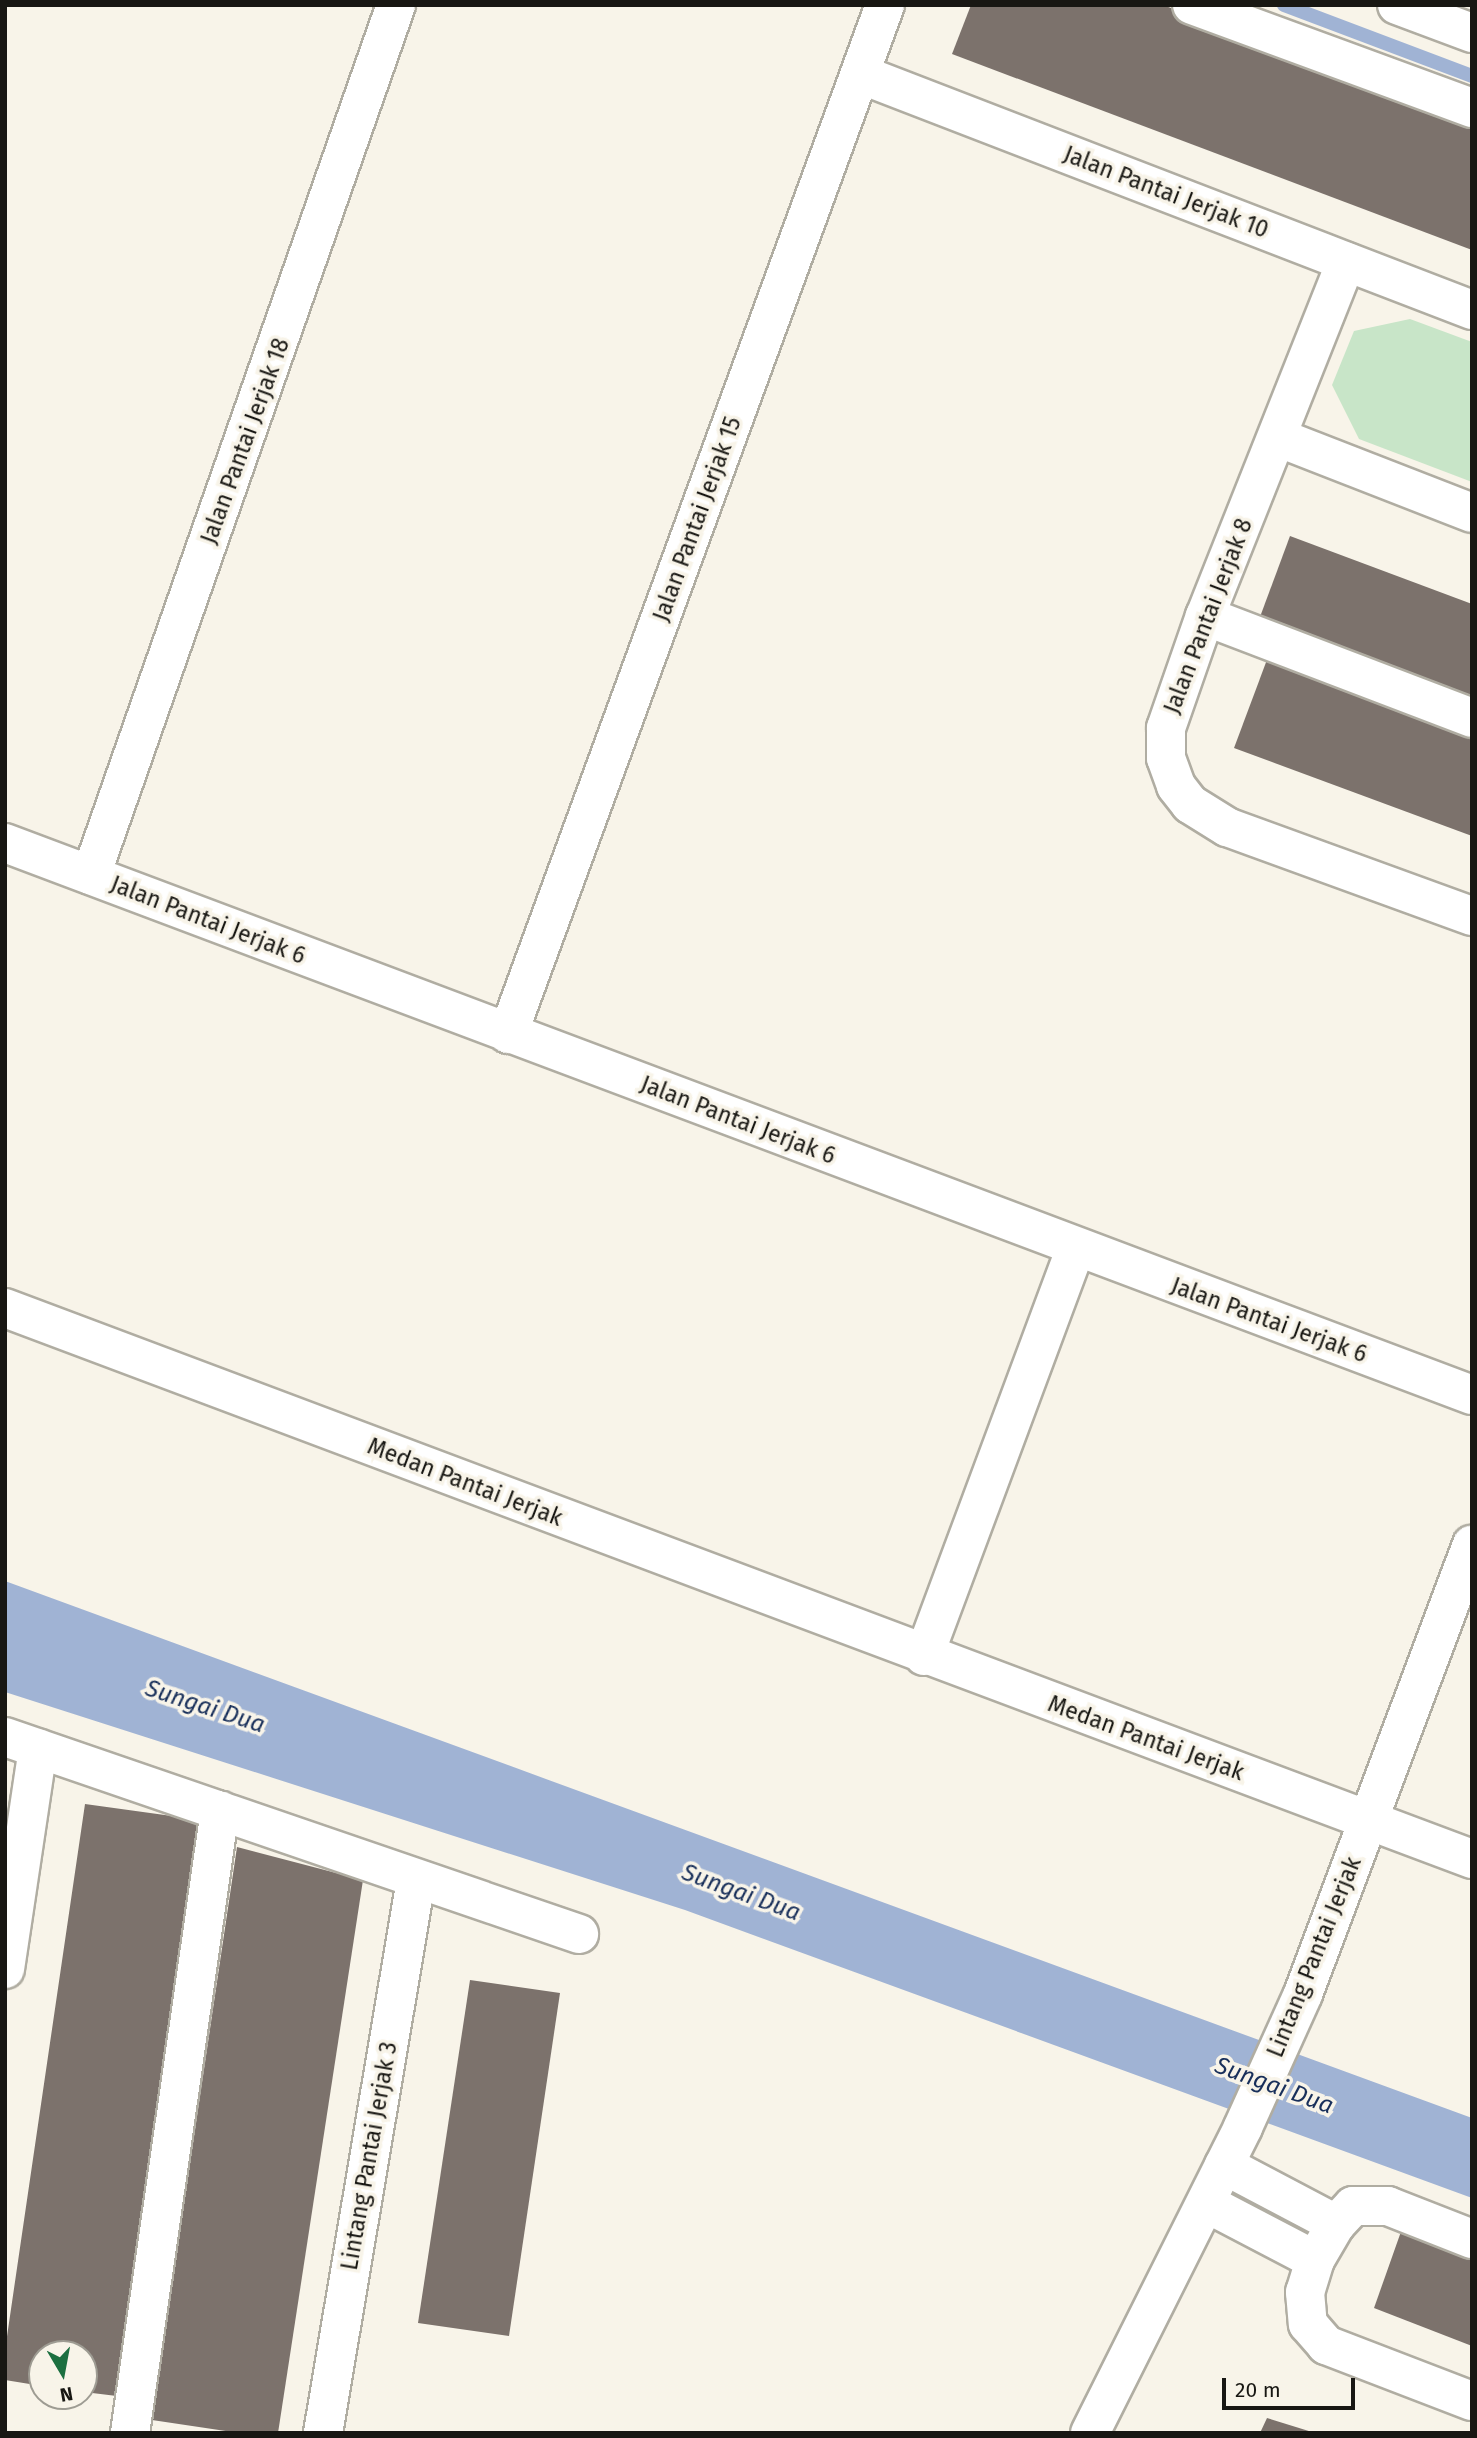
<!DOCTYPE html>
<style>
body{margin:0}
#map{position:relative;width:1477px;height:2438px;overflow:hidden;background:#f8f4e9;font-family:"Fira Sans",sans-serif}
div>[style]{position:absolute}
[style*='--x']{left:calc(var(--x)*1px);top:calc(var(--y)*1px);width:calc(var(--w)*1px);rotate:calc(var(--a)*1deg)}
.green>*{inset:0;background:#c8e5c8}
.water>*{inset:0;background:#a0b3d4}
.stream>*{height:14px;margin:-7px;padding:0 7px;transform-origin:7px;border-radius:7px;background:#a0b3d4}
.building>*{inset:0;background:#7c726c}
.roads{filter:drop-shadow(2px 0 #b0ada2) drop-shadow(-2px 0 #b0ada2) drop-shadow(0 2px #b0ada2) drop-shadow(0 -2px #b0ada2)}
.minor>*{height:38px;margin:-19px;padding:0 19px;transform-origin:19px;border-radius:19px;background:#fff}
span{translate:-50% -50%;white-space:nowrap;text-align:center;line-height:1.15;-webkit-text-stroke:7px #f8f4e9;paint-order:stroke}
.street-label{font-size:23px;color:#181713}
.water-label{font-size:24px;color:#182f5a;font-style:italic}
.frame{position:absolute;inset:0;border:7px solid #181713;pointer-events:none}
.north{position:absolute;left:28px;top:2340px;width:70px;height:70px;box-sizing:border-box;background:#f8f4e9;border:2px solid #9e9c93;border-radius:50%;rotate:170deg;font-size:19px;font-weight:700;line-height:28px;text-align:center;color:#181713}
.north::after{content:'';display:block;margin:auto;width:24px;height:32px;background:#1c6f40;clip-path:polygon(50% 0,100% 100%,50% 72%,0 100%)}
.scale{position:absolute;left:1222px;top:2378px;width:133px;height:32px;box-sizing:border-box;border:4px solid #181713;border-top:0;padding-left:9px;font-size:21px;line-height:24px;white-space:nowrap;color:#181713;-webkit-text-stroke:5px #f8f4e9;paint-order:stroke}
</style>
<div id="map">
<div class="green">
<i style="clip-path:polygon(1410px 319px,1472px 342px,1472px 482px,1359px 439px,1332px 385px,1354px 331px)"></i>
</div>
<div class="water">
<i style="clip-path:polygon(5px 1581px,1472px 2118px,1472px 2198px,685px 1910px,5px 1692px)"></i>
</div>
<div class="stream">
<i style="--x:1284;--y:5;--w:201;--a:20.7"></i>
</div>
<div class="building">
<i style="clip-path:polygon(971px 5px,1163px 5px,1472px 122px,1472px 250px,952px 54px)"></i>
<i style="clip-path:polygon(1290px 536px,1472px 604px,1472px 705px,1257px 625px)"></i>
<i style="clip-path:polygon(1268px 657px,1472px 734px,1472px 836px,1234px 748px)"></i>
<i style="clip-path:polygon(85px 1804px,208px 1821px,125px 2397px,84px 2392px,84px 2354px,42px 2354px,42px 2386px,5px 2380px,5px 2350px)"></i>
<i style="clip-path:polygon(237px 1847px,363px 1880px,278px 2433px,239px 2433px,152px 2420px)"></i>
<i style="clip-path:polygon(470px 1980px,560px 1993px,509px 2336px,418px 2323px)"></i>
<i style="clip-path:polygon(1403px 2226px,1472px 2254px,1472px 2346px,1374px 2308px)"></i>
<i style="clip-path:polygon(1267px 2418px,1312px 2432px,1312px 2433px,1260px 2433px)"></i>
</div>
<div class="roads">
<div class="minor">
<i style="--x:1192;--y:5;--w:298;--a:20.2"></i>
<i style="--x:1397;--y:5;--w:80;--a:20.5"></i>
<i style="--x:860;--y:74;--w:656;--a:21.09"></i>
<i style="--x:1346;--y:262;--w:381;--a:111.7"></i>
<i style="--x:1205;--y:616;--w:119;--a:109.2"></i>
<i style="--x:1166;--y:728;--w:30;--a:90"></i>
<i style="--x:1166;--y:758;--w:30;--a:70"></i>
<i style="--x:1176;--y:786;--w:23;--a:52"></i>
<i style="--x:1190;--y:804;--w:44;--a:31.9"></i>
<i style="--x:1227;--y:827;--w:261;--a:20"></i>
<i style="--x:1277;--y:437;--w:209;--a:21.3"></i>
<i style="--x:1205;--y:616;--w:286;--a:20.9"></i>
<i style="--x:5;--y:843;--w:1567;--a:20.62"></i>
<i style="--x:91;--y:875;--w:922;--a:-70.68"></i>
<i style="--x:508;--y:1034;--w:1096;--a:-69.88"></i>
<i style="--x:5;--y:1308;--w:1567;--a:20.59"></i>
<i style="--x:924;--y:1656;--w:435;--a:-69.6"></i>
<i style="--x:5;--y:1737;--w:607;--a:18.94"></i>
<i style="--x:5;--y:1969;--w:223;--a:-81.5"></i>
<i style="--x:1224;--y:2165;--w:127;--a:27.8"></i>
<i style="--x:1206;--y:2203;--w:123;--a:27.6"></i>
<i style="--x:1472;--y:2239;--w:90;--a:-158.6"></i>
<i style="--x:1388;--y:2206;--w:35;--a:180"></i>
<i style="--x:1353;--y:2206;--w:25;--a:133"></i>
<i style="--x:1336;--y:2224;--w:42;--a:120.3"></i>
<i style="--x:1315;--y:2260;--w:34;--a:107"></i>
<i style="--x:1305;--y:2292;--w:32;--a:85"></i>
<i style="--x:1308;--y:2324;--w:28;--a:49"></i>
<i style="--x:1326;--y:2345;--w:156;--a:21"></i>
<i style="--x:130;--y:2433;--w:629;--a:-81.78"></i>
<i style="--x:323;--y:2433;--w:561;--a:-80.45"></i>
<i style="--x:1090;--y:2433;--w:342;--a:-63.4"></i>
<i style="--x:1243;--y:2127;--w:146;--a:-65.7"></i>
<i style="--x:1303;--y:1994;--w:480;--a:-69.4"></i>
</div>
</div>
<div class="street-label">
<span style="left:1166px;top:192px;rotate:21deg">Jalan Pantai Jerjak 10</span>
<span style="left:245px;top:441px;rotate:-70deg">Jalan Pantai Jerjak 18</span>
<span style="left:697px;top:519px;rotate:-70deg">Jalan Pantai Jerjak 15</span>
<span style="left:1208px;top:616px;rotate:-69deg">Jalan Pantai Jerjak 8</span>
<span style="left:208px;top:920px;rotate:21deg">Jalan Pantai Jerjak 6</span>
<span style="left:738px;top:1120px;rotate:21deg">Jalan Pantai Jerjak 6</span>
<span style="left:1269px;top:1320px;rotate:20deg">Jalan Pantai Jerjak 6</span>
<span style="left:465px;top:1482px;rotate:21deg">Medan Pantai Jerjak</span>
<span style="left:1146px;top:1738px;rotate:20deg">Medan Pantai Jerjak</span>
<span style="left:1314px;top:1957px;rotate:-68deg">Lintang Pantai Jerjak</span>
<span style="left:369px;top:2156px;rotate:-80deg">Lintang Pantai Jerjak 3</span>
</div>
<div class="water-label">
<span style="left:205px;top:1707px;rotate:18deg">Sungai Dua</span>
<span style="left:741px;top:1893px;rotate:20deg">Sungai Dua</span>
<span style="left:1274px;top:2086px;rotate:20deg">Sungai Dua</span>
</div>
<div class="frame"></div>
<div class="north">N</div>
<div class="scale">20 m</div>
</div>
